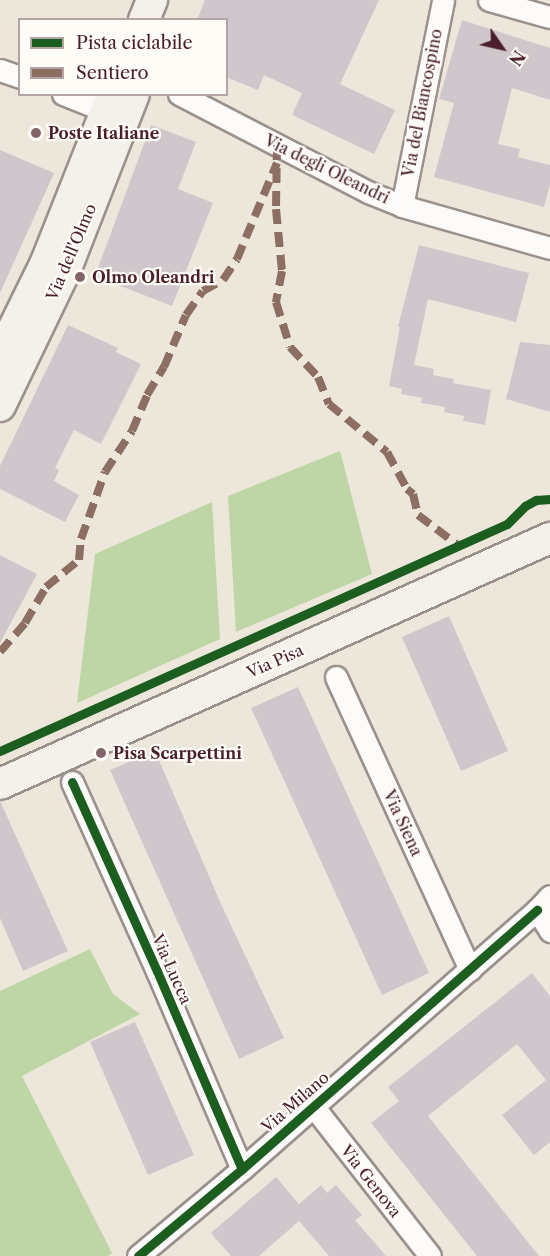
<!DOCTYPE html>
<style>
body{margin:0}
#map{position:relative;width:550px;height:1256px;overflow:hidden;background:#ede7db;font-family:"Libre Caslon Text",serif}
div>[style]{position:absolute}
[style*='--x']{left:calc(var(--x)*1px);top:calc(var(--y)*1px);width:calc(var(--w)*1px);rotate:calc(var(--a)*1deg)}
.green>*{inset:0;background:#bed6a5}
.building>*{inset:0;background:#cfc7cc}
.roads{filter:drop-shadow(2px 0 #9a918c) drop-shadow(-2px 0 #9a918c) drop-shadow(0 2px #9a918c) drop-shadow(0 -2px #9a918c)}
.street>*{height:21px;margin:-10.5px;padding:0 10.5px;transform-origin:10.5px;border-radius:10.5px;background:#fcfbfa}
.secondary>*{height:30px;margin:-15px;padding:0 15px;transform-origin:15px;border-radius:15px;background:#f4f1eb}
.quiet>*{height:8px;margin-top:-4px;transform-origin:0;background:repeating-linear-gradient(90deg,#8d6e63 0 15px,transparent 0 23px)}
.cycleway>*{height:9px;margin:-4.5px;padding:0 4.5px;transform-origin:4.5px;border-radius:4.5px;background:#1b5e20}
.dots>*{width:16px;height:16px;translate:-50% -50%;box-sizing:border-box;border:3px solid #fdfcf7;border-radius:50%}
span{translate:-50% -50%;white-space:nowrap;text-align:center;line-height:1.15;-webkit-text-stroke:4.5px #fdfcf7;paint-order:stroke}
.street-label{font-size:16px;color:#4a1f2b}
.poi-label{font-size:16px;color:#4a1f2b;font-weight:700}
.left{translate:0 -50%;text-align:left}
.legend{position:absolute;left:18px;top:18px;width:210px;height:78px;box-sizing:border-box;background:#fdfcf7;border:2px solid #b5a4a5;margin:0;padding:8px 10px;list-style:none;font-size:18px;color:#4a1f2b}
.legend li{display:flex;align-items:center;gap:12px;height:30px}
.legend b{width:30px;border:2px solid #b5a4a5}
.north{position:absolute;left:472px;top:18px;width:60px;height:60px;-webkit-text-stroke:4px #fdfcf7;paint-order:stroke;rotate:124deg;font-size:16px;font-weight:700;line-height:24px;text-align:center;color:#4a1f2b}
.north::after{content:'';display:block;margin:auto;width:21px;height:27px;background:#4a1f2b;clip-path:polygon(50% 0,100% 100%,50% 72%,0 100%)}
</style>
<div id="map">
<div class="green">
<i style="clip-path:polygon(340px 451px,372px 574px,236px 632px,228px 496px)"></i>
<i style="clip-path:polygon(212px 502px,220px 639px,77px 703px,95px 554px)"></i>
<i style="clip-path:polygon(90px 949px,113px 994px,140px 1014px,22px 1076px,112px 1253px,108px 1256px,0 1256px,0 991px)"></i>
</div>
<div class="building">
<i style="clip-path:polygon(205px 0,379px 0,340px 84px,395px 110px,374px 154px,292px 115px,302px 93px,264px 75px,258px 90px,226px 77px,226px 20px,197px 20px)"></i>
<i style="clip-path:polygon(462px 20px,550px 48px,550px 100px,512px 88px,498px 144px,520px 149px,518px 157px,550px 165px,550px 184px,544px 207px,434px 177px,454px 103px,439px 99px)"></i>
<i style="clip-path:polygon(151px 125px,196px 142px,178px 189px,213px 203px,172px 306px,95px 276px)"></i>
<i style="clip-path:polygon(0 150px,54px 173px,0 293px)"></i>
<i style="clip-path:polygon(419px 245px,529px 273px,516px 322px,428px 299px,414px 365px,434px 369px,433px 375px,454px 379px,453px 383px,491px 390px,485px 425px,463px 421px,464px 416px,444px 412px,445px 407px,421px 403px,422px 398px,401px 394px,402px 389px,389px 386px,400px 327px,398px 327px)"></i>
<i style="clip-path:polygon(68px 325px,118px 348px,116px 352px,141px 364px,101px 444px,74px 430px,55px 468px,59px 470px,54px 481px,79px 495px,65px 522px,0 489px,0 466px)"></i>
<i style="clip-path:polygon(520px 342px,550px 345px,550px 412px,506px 399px)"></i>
<i style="clip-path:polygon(0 555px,37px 574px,0 643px)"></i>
<i style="clip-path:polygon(449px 616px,508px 751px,461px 771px,402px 637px)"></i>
<i style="clip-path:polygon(298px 687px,429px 973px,382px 995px,251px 708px)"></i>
<i style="clip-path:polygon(155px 751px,221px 904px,284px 1038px,239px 1059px,110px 770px)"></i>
<i style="clip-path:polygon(0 801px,68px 951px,23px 971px,0 918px)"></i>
<i style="clip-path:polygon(532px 973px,550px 996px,550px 1142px,534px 1155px,502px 1115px,546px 1080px,517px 1044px,428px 1116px,539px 1256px,477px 1256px,371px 1123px,399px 1101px,388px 1087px)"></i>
<i style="clip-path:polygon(135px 1022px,194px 1155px,148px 1175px,90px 1042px)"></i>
<i style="clip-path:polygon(276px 1177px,299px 1204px,321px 1185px,327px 1193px,336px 1185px,362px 1215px,355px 1220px,386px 1256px,329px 1256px,299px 1221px,259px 1256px,231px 1256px,211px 1233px)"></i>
</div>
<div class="roads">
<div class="street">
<i style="--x:489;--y:0;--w:63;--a:15.6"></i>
<i style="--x:0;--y:70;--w:21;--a:19"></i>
<i style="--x:63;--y:94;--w:46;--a:21.6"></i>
<i style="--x:179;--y:94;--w:213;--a:27.4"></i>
<i style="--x:368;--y:192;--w:37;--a:22"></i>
<i style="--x:402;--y:206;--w:154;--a:15.8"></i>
<i style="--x:402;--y:206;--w:210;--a:-78.7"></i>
<i style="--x:336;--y:677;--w:322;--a:65.4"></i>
<i style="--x:72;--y:782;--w:207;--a:65.8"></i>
<i style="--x:157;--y:971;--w:215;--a:66.8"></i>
<i style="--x:550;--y:896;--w:19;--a:133"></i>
<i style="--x:537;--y:910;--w:25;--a:58"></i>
<i style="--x:313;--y:1106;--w:190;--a:52"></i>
<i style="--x:138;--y:1256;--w:136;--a:-39.9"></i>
<i style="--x:242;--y:1169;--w:393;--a:-41.3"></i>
</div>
<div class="secondary">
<i style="--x:144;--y:20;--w:22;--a:-68"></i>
<i style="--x:0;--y:356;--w:105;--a:-63.9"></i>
<i style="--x:46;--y:262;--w:181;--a:-68.3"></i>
<i style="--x:0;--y:406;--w:150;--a:-64.3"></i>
<i style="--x:65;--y:271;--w:190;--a:-68.7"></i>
<i style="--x:0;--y:784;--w:603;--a:-24.1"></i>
</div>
</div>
<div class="quiet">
<i style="--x:277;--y:145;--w:64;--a:90.9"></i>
<i style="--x:276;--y:209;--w:62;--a:84.5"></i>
<i style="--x:282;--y:271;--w:32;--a:101"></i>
<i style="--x:276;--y:302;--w:47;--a:72.7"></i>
<i style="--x:290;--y:347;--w:41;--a:47"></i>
<i style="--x:318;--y:377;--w:29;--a:68"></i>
<i style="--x:329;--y:404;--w:75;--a:39.6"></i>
<i style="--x:387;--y:452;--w:42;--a:61.6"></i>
<i style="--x:407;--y:489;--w:8;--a:40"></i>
<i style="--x:413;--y:494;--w:22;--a:77"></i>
<i style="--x:418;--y:515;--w:51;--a:37.1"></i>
<i style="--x:0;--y:652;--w:38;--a:-49"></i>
<i style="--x:25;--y:623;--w:42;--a:-59.7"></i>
<i style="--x:46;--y:587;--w:43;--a:-39.3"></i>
<i style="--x:79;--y:560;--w:21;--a:-85"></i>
<i style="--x:81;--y:539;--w:71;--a:-70.3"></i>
<i style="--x:105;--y:472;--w:49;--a:-56.6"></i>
<i style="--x:132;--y:431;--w:39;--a:-67"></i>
<i style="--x:147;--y:395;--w:33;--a:-59"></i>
<i style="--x:164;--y:367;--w:56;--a:-67.1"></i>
<i style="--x:186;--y:315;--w:29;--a:-55"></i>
<i style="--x:203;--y:291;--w:23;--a:-29"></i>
<i style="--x:223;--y:280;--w:25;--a:-56"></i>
<i style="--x:237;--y:259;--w:104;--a:-67.4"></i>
</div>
<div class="cycleway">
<i style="--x:0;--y:751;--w:555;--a:-24.12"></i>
<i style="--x:507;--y:524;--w:25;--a:-45"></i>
<i style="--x:525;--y:506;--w:13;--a:-29"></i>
<i style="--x:536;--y:500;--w:14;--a:-4"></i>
<i style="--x:72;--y:782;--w:207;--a:65.8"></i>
<i style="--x:157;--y:971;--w:215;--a:66.8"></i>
<i style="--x:138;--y:1256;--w:136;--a:-39.9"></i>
<i style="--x:242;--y:1169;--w:393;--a:-41.3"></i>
</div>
<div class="dots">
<i style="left:36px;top:133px;background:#836569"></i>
<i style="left:80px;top:277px;background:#836569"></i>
<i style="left:101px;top:753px;background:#836569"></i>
</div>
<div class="street-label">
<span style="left:422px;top:103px;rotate:-79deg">Via del Biancospino</span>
<span style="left:327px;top:169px;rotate:26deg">Via degli Oleandri</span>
<span style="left:71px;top:252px;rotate:-67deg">Via dell'Olmo</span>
<span style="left:275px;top:661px;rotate:-24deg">Via Pisa</span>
<span style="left:403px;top:823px;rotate:65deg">Via Siena</span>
<span style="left:172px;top:969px;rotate:66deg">Via Lucca</span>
<span style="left:295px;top:1102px;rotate:-41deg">Via Milano</span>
<span style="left:371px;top:1181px;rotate:52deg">Via Genova</span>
</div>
<div class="poi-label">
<span class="left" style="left:48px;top:133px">Poste Italiane</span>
<span class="left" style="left:92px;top:277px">Olmo Oleandri</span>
<span class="left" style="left:113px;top:753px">Pisa Scarpettini</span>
</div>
<ul class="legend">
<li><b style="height:8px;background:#1b5e20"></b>Pista ciclabile</li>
<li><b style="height:8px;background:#8d6e63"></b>Sentiero</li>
</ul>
<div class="north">N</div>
</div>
